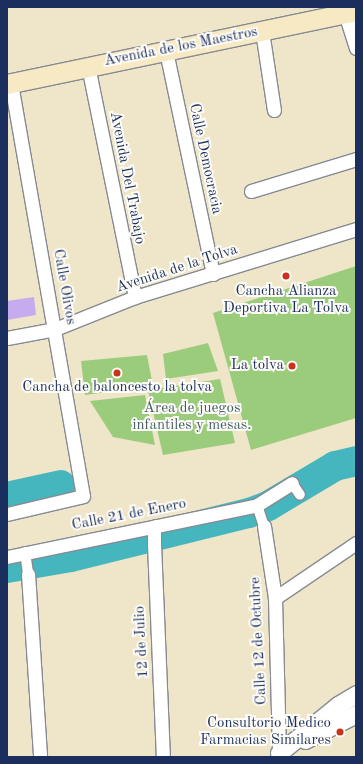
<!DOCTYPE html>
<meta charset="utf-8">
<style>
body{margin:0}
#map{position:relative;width:363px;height:764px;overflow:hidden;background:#efe5c8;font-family:"Old Standard TT",serif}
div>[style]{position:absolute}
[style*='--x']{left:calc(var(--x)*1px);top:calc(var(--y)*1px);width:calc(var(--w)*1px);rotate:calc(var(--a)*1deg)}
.green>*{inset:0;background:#9acc7c}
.river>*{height:30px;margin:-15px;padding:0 15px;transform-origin:15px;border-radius:15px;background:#46b6be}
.building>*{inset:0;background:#c6acef}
.roads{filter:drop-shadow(1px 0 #858a93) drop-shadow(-1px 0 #858a93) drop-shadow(0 1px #858a93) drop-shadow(0 -1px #858a93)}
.pedestrian>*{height:10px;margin:-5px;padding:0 5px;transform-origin:5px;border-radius:5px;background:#fff}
.minor>*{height:13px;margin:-6.5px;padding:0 6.5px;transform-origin:6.5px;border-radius:6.5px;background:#fff}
.tertiary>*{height:17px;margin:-8.5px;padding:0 8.5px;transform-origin:8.5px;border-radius:8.5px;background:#fff}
.secondary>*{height:19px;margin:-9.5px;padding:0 9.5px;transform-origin:9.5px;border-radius:9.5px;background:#f7e9c3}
.dots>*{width:11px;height:11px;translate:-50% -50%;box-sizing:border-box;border:2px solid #fdfcf7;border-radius:50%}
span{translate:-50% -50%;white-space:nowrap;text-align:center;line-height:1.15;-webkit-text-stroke:4px #fdfcf7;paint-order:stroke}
.street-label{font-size:15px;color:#1b2f5e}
.poi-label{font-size:15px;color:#1b2f5e}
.right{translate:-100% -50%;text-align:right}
.park-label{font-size:15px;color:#415e67}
.frame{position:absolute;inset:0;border:8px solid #1b2f5e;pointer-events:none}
</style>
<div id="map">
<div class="green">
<i style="clip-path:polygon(356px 266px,356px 418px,251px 450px,213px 313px)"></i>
<i style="clip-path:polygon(208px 343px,218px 371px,166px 379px,163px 354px)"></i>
<i style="clip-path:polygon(147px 355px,153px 386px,85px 395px,81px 361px)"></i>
<i style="clip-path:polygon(220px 379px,235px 443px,163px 455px,148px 390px)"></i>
<i style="clip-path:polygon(145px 395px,155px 445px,113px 437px,90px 401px)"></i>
</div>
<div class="river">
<i style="--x:7;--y:497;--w:55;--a:-12.5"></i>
<i style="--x:7;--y:568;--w:65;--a:-9.8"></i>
<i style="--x:71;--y:557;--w:183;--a:-13.9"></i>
<i style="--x:249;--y:513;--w:20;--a:-20"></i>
<i style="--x:268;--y:506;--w:78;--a:-30.8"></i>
<i style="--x:335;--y:466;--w:22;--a:-13"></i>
</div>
<div class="building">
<i style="clip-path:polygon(34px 297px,36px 315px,7px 320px,7px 301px)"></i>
</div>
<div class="roads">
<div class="pedestrian">
<i style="--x:292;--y:483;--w:14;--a:56"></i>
<i style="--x:257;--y:505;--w:22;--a:72"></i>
<i style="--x:25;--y:552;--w:22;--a:82"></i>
</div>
<div class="minor">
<i style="--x:343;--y:7;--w:43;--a:72.4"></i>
<i style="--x:262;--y:31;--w:80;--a:81.4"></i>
<i style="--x:166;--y:51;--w:228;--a:78.1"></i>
<i style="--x:88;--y:66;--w:236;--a:78.5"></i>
<i style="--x:251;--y:191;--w:110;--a:-16.9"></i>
<i style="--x:7;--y:338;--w:49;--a:-10.6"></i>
<i style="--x:55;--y:329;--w:86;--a:-21.8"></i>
<i style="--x:135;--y:297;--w:231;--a:-17.1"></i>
<i style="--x:7;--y:514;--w:78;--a:-13.3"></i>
<i style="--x:83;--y:496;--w:419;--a:-99.9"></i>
<i style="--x:156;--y:526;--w:5;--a:112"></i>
<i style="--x:154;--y:531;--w:13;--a:90"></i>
<i style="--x:154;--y:544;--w:213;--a:87.6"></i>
<i style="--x:264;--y:526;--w:73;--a:81.3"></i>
<i style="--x:275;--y:598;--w:155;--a:88.5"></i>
<i style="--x:7;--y:557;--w:255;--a:-11.7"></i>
<i style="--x:257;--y:505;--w:41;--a:-32.2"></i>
<i style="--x:28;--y:574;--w:183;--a:86.2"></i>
<i style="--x:275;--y:598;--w:98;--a:-34.2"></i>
</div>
<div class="tertiary">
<i style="--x:305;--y:740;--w:57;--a:-27"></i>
<i style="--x:279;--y:753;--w:76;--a:-39.1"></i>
<i style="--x:338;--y:705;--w:21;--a:-31"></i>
</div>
<div class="secondary">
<i style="--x:7;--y:84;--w:357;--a:-11.8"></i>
</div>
</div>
<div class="dots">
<i style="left:286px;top:276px;background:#c8321e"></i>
<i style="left:292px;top:366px;background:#c8321e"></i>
<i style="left:117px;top:373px;background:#c8321e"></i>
<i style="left:340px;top:732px;background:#c8321e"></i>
</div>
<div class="street-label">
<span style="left:181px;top:47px;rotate:-11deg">Avenida de los Maestros</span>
<span style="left:205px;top:159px;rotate:78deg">Calle Democracia</span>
<span style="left:127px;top:178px;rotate:79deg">Avenida Del Trabajo</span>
<span style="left:177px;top:269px;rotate:-18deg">Avenida de la Tolva</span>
<span style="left:64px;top:287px;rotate:80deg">Calle Olivos</span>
<span style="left:129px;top:515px;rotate:-11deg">Calle 21 de Enero</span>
<span style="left:259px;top:641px;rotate:-93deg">Calle 12 de Octubre</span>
<span style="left:142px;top:642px;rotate:-93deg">12 de Julio</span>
</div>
<div class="poi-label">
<span style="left:286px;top:300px">Cancha Alianza<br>Deportiva La Tolva</span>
<span class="right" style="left:284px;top:366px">La tolva</span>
<span style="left:117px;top:388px">Cancha de baloncesto la tolva</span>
<span class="right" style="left:331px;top:732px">Consultorio Medico<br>Farmacias Similares</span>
</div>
<div class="park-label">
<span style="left:192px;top:417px">Área de juegos<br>infantiles y mesas.</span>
</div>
<div class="frame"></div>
</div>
